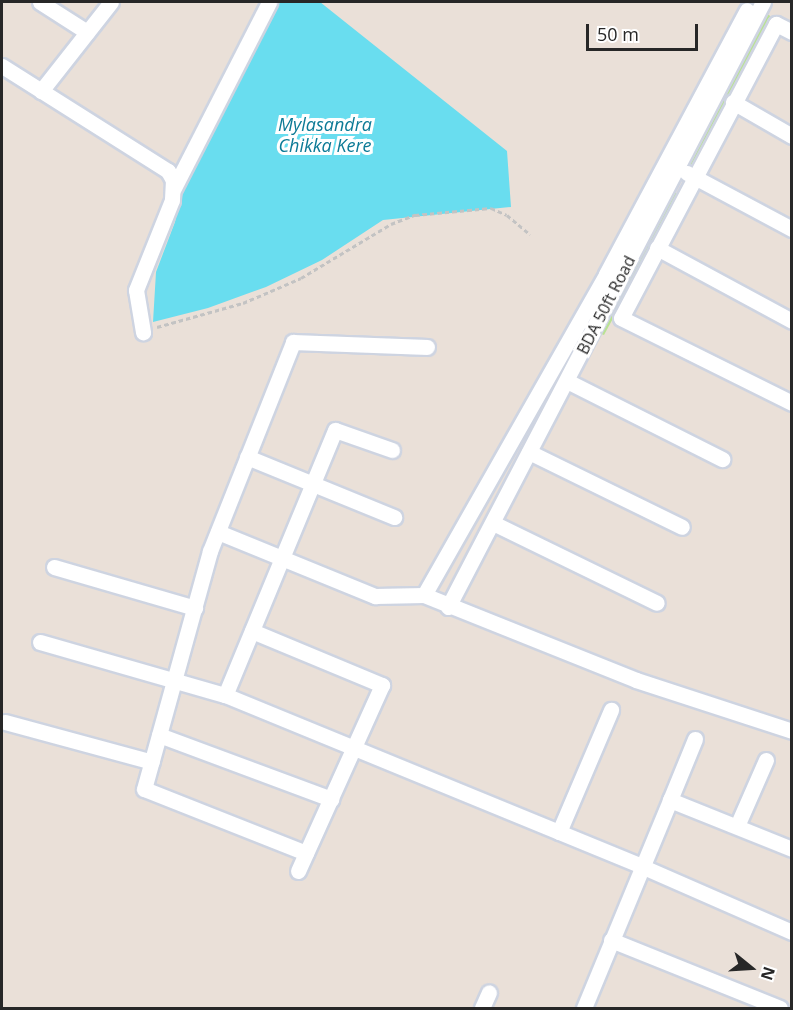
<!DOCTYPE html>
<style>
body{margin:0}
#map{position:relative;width:793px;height:1010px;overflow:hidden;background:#eae0d8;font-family:"Open Sans",sans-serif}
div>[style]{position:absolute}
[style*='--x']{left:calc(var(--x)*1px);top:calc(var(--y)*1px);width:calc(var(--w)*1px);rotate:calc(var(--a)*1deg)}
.green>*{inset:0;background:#b9e293}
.water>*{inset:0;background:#69ddef}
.path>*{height:3px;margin-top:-1.5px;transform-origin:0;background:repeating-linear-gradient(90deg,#c3c3c3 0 4.5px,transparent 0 7.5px)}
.roads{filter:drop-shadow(2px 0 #ced4e1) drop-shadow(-2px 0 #ced4e1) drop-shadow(0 2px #ced4e1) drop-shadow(0 -2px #ced4e1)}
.minor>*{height:15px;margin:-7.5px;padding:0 7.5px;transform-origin:7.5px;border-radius:7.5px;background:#fff}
span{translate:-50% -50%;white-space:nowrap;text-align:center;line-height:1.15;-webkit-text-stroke:6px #fff;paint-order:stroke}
.street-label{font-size:16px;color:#272727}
.water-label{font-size:18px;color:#0c7a96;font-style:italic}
.frame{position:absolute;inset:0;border:3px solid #272727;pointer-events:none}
.north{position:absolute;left:721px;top:938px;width:60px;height:60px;-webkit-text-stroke:4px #fff;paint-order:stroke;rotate:108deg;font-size:16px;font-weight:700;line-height:24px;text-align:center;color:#272727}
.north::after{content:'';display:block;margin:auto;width:21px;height:27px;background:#272727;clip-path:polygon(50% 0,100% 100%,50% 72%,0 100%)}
.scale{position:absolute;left:586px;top:24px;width:112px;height:27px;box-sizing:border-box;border:3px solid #272727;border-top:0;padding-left:8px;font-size:18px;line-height:21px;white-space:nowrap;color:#272727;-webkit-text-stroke:4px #fff;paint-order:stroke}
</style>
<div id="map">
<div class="green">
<i style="clip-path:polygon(765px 12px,774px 19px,693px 177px,675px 167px)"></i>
<i style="clip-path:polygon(671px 191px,680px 195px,604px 335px,596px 332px)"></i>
</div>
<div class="water">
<i style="clip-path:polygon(274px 2px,320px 2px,507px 151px,511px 207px,383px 220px,322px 260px,266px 287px,208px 308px,153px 322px,156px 272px,175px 222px,184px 179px)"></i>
</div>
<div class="path">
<i style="--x:157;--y:327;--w:89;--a:-15.6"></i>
<i style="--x:243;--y:303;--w:63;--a:-23.3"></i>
<i style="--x:301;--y:278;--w:105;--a:-31"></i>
<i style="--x:391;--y:224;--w:26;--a:-21"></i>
<i style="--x:415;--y:215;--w:76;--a:-5.3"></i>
<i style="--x:491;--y:208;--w:17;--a:24"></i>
<i style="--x:507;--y:215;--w:30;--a:40"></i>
</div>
<div class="roads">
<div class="minor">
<i style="--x:40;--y:2;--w:56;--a:32.6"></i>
<i style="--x:792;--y:32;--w:18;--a:-153"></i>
<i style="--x:776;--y:24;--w:332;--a:117.8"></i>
<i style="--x:621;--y:318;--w:191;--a:26.4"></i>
<i style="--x:2;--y:66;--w:196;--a:32.3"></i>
<i style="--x:168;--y:171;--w:10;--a:61"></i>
<i style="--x:173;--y:180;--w:20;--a:93"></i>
<i style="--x:172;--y:200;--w:97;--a:111.8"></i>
<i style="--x:136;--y:290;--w:43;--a:80.5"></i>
<i style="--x:41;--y:91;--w:113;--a:-51.8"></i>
<i style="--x:733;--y:102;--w:68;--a:30"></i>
<i style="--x:687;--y:173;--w:119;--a:28.1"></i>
<i style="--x:174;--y:188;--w:209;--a:-62.9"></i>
<i style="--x:657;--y:248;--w:153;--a:28.4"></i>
<i style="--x:567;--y:381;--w:174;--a:26.7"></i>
<i style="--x:392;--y:450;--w:60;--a:-160.7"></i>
<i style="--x:335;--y:430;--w:287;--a:112.5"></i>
<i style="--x:225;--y:695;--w:450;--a:22.3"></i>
<i style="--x:641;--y:866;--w:165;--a:23.6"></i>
<i style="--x:529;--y:452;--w:170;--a:26.1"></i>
<i style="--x:247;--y:457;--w:159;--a:22.2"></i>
<i style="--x:493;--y:523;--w:182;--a:26"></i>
<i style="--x:218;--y:532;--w:170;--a:22.2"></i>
<i style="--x:375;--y:596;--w:49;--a:-1.2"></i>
<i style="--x:424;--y:595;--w:228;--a:21.8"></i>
<i style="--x:636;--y:680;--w:164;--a:18.1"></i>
<i style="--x:54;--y:567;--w:147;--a:16.2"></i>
<i style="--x:424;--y:595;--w:369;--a:-60.4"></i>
<i style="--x:606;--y:274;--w:299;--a:-61.9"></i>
<i style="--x:448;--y:607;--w:682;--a:-62.5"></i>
<i style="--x:252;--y:631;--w:141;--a:22.6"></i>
<i style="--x:382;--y:685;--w:204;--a:114.3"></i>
<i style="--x:40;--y:642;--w:192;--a:16"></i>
<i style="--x:5;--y:722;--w:152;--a:15.2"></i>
<i style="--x:159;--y:735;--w:184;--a:20.4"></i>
<i style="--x:670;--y:800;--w:66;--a:-67.7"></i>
<i style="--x:737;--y:826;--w:72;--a:-66.3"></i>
<i style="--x:559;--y:832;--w:133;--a:-66.9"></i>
<i style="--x:306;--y:853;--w:174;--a:-158.4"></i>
<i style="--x:144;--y:789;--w:247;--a:-74.5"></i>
<i style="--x:210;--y:551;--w:225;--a:-68.3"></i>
<i style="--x:293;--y:342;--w:134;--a:2.1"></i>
<i style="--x:611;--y:940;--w:182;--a:21.9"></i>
<i style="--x:482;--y:1008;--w:17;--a:-66"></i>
<i style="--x:584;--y:1008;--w:225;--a:-67.5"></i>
<i style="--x:670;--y:800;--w:131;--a:21.9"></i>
</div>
</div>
<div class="street-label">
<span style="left:606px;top:305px;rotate:-63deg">BDA 50ft Road</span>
</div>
<div class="water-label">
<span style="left:325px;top:135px">Mylasandra<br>Chikka Kere</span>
</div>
<div class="frame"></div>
<div class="north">N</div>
<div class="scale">50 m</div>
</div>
